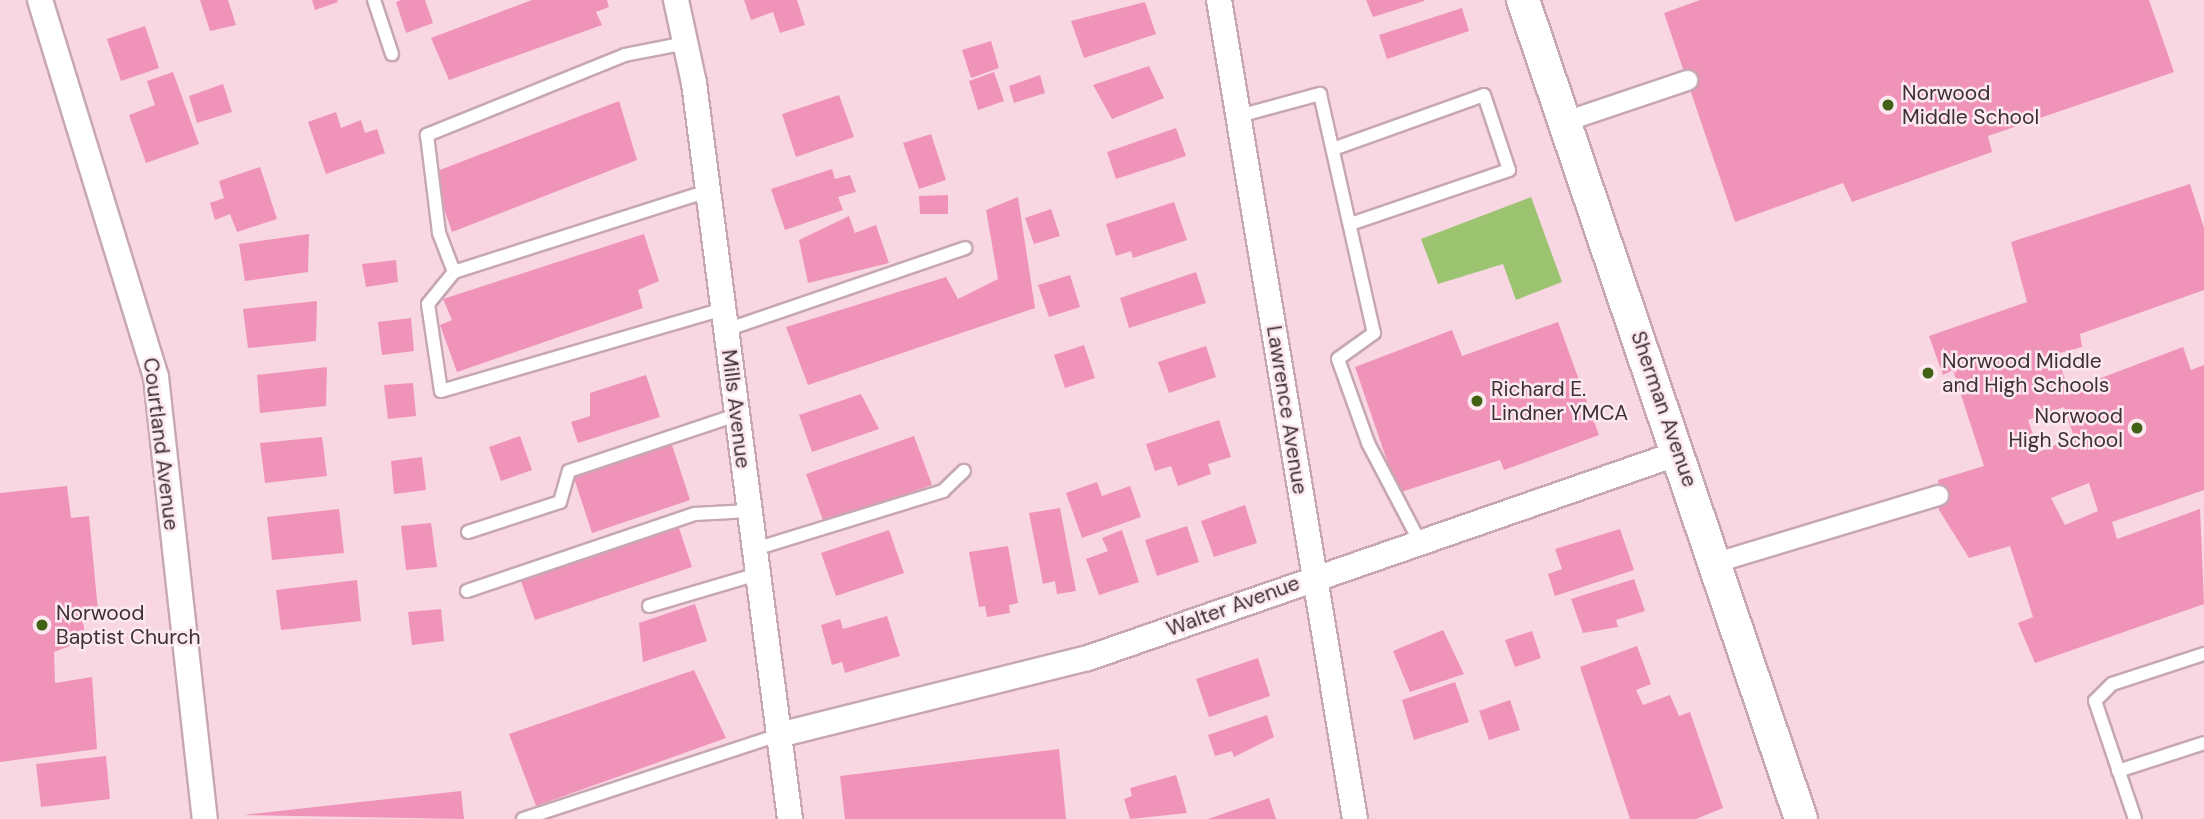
<!DOCTYPE html>
<style>
body{margin:0}
#map{position:relative;width:2204px;height:819px;overflow:hidden;background:#f8d7e3;font-family:"DM Sans",sans-serif}
div>[style]{position:absolute}
[style*='--x']{left:calc(var(--x)*1px);top:calc(var(--y)*1px);width:calc(var(--w)*1px);rotate:calc(var(--a)*1deg)}
.water>*{inset:0;background:#9bc370}
.building>*{inset:0;background:#f093b8}
.roads{filter:drop-shadow(2px 0 #c6a7b2) drop-shadow(-2px 0 #c6a7b2) drop-shadow(0 2px #c6a7b2) drop-shadow(0 -2px #c6a7b2)}
.service>*{height:12px;margin:-6px;padding:0 6px;transform-origin:6px;border-radius:6px;background:#fff}
.pedestrian>*{height:19px;margin:-9.5px;padding:0 9.5px;transform-origin:9.5px;border-radius:9.5px;background:#fff}
.minor>*{height:24px;margin:-12px;padding:0 12px;transform-origin:12px;border-radius:12px;background:#fff}
.tertiary>*{height:32px;margin:-16px;padding:0 16px;transform-origin:16px;border-radius:16px;background:#fff}
.dots>*{width:19px;height:19px;translate:-50% -50%;box-sizing:border-box;border:4px solid #fce8ef;border-radius:50%}
span{translate:-50% -50%;white-space:nowrap;text-align:center;line-height:1.15;-webkit-text-stroke:5px #fce8ef;paint-order:stroke}
.poi-label{font-size:21px;color:#3d3035}
.left{translate:0 -50%;text-align:left}
.right{translate:-100% -50%;text-align:right}
.street-label{font-size:21px;color:#3d3035}
</style>
<div id="map">
<div class="water">
<i style="clip-path:polygon(1531px 197px,1562px 282px,1516px 300px,1503px 264px,1438px 284px,1421px 239px)"></i>
</div>
<div class="building">
<i style="clip-path:polygon(200px 0,228px 0,236px 25px,210px 31px)"></i>
<i style="clip-path:polygon(312px 0,337px 0,338px 2px,315px 10px)"></i>
<i style="clip-path:polygon(401px 0,425px 0,433px 23px,406px 33px,396px 2px)"></i>
<i style="clip-path:polygon(532px 0,607px 0,609px 7px,596px 12px,602px 25px,449px 80px,431px 38px)"></i>
<i style="clip-path:polygon(744px 0,797px 0,805px 25px,780px 33px,773px 12px,751px 20px)"></i>
<i style="clip-path:polygon(1366px 0,1424px 0,1424px 1px,1373px 17px)"></i>
<i style="clip-path:polygon(1700px 0,2149px 0,2174px 72px,1988px 136px,1992px 152px,1852px 202px,1843px 183px,1735px 222px,1664px 13px)"></i>
<i style="clip-path:polygon(1145px 2px,1156px 34px,1084px 58px,1071px 21px)"></i>
<i style="clip-path:polygon(1462px 8px,1469px 31px,1387px 59px,1379px 35px)"></i>
<i style="clip-path:polygon(145px 26px,159px 68px,121px 81px,107px 39px)"></i>
<i style="clip-path:polygon(991px 41px,999px 68px,971px 78px,962px 50px)"></i>
<i style="clip-path:polygon(1149px 66px,1164px 98px,1112px 119px,1093px 85px)"></i>
<i style="clip-path:polygon(173px 72px,199px 144px,146px 163px,129px 115px,155px 105px,147px 81px)"></i>
<i style="clip-path:polygon(994px 72px,1004px 101px,978px 110px,969px 81px)"></i>
<i style="clip-path:polygon(1040px 75px,1045px 93px,1014px 103px,1009px 86px)"></i>
<i style="clip-path:polygon(223px 84px,232px 112px,197px 123px,189px 96px)"></i>
<i style="clip-path:polygon(839px 95px,854px 137px,796px 157px,782px 114px)"></i>
<i style="clip-path:polygon(619px 101px,637px 160px,452px 232px,432px 173px)"></i>
<i style="clip-path:polygon(336px 112px,341px 128px,361px 120px,365px 133px,377px 129px,385px 153px,326px 174px,308px 122px)"></i>
<i style="clip-path:polygon(1176px 128px,1186px 156px,1116px 179px,1107px 152px)"></i>
<i style="clip-path:polygon(931px 134px,946px 180px,919px 189px,903px 143px)"></i>
<i style="clip-path:polygon(260px 167px,277px 219px,237px 232px,230px 214px,215px 220px,210px 203px,224px 198px,219px 181px)"></i>
<i style="clip-path:polygon(832px 169px,835px 179px,850px 175px,856px 192px,838px 197px,843px 210px,785px 230px,771px 189px)"></i>
<i style="clip-path:polygon(evenodd,2190px 184px,2204px 228px,2204px 290px,2080px 334px,2082px 347px,2056px 354px,2069px 390px,2183px 347px,2191px 370px,2204px 365px,2204px 490px,2112px 522px,2117px 539px,2200px 509px,2204px 604px,2035px 663px,2018px 623px,2033px 617px,2010px 546px,1969px 558px,1939px 510px,1938px 480px,1984px 466px,1953px 370px,1943px 375px,1929px 336px,2027px 302px,2011px 242px,2190px 184px,2064px 407px,2074px 437px,2039px 452px,2028px 420px,2064px 407px,2190px 184px,2089px 483px,2098px 511px,2065px 525px,2051px 498px,2089px 483px)"></i>
<i style="clip-path:polygon(948px 195px,948px 214px,920px 214px,919px 196px)"></i>
<i style="clip-path:polygon(1018px 197px,1035px 308px,808px 385px,786px 327px,946px 277px,958px 299px,998px 279px,986px 210px)"></i>
<i style="clip-path:polygon(1174px 202px,1187px 240px,1133px 258px,1131px 251px,1116px 256px,1106px 224px)"></i>
<i style="clip-path:polygon(1051px 209px,1060px 236px,1034px 244px,1025px 218px)"></i>
<i style="clip-path:polygon(849px 216px,855px 233px,876px 225px,889px 263px,808px 283px,799px 240px)"></i>
<i style="clip-path:polygon(309px 234px,308px 272px,245px 281px,239px 244px)"></i>
<i style="clip-path:polygon(644px 234px,659px 281px,638px 290px,643px 308px,457px 372px,440px 325px,452px 320px,443px 299px)"></i>
<i style="clip-path:polygon(396px 260px,398px 282px,366px 287px,362px 264px)"></i>
<i style="clip-path:polygon(1196px 272px,1206px 303px,1129px 328px,1120px 298px)"></i>
<i style="clip-path:polygon(1070px 275px,1080px 307px,1049px 317px,1038px 285px)"></i>
<i style="clip-path:polygon(317px 301px,316px 341px,248px 348px,243px 309px)"></i>
<i style="clip-path:polygon(411px 318px,414px 351px,382px 355px,378px 322px)"></i>
<i style="clip-path:polygon(1558px 322px,1599px 435px,1504px 470px,1500px 460px,1398px 493px,1355px 367px,1452px 330px,1462px 356px)"></i>
<i style="clip-path:polygon(1084px 345px,1095px 378px,1065px 388px,1054px 355px)"></i>
<i style="clip-path:polygon(1206px 346px,1216px 377px,1169px 393px,1158px 362px)"></i>
<i style="clip-path:polygon(327px 367px,326px 406px,260px 413px,257px 375px)"></i>
<i style="clip-path:polygon(646px 375px,660px 417px,578px 443px,571px 422px,590px 416px,590px 393px)"></i>
<i style="clip-path:polygon(413px 383px,416px 416px,388px 419px,384px 385px)"></i>
<i style="clip-path:polygon(861px 394px,879px 429px,812px 452px,799px 415px)"></i>
<i style="clip-path:polygon(1219px 420px,1231px 457px,1208px 464px,1211px 474px,1178px 486px,1171px 466px,1155px 471px,1146px 444px)"></i>
<i style="clip-path:polygon(520px 436px,532px 470px,501px 481px,489px 447px)"></i>
<i style="clip-path:polygon(914px 436px,932px 485px,824px 523px,806px 474px)"></i>
<i style="clip-path:polygon(322px 437px,327px 476px,265px 483px,260px 443px)"></i>
<i style="clip-path:polygon(672px 445px,690px 500px,592px 533px,574px 478px)"></i>
<i style="clip-path:polygon(422px 457px,426px 490px,394px 494px,391px 461px)"></i>
<i style="clip-path:polygon(1097px 482px,1102px 496px,1130px 486px,1141px 517px,1082px 538px,1066px 493px)"></i>
<i style="clip-path:polygon(67px 486px,71px 518px,89px 516px,98px 611px,81px 610px,86px 640px,54px 652px,55px 683px,92px 677px,97px 749px,0 762px,0 493px)"></i>
<i style="clip-path:polygon(1245px 505px,1257px 543px,1214px 557px,1201px 521px)"></i>
<i style="clip-path:polygon(1060px 508px,1076px 591px,1057px 594px,1055px 581px,1043px 584px,1029px 513px)"></i>
<i style="clip-path:polygon(339px 509px,344px 553px,272px 560px,267px 517px)"></i>
<i style="clip-path:polygon(431px 523px,437px 567px,406px 570px,401px 526px)"></i>
<i style="clip-path:polygon(1187px 526px,1199px 562px,1157px 576px,1145px 540px)"></i>
<i style="clip-path:polygon(679px 528px,692px 567px,535px 620px,521px 581px)"></i>
<i style="clip-path:polygon(1620px 529px,1634px 570px,1555px 596px,1548px 574px,1562px 569px,1555px 549px)"></i>
<i style="clip-path:polygon(889px 530px,904px 573px,836px 596px,821px 553px)"></i>
<i style="clip-path:polygon(1122px 530px,1139px 582px,1099px 595px,1086px 559px,1108px 551px,1102px 538px)"></i>
<i style="clip-path:polygon(1008px 546px,1018px 603px,1009px 605px,1010px 613px,987px 617px,985px 606px,979px 607px,969px 552px)"></i>
<i style="clip-path:polygon(1634px 579px,1645px 611px,1616px 620px,1618px 627px,1583px 633px,1571px 599px)"></i>
<i style="clip-path:polygon(357px 580px,361px 621px,281px 630px,276px 590px)"></i>
<i style="clip-path:polygon(695px 604px,707px 641px,643px 662px,639px 623px)"></i>
<i style="clip-path:polygon(441px 609px,444px 641px,412px 645px,408px 612px)"></i>
<i style="clip-path:polygon(887px 616px,900px 656px,845px 673px,842px 662px,832px 665px,821px 625px,840px 619px,843px 629px)"></i>
<i style="clip-path:polygon(1443px 630px,1464px 674px,1410px 692px,1393px 651px)"></i>
<i style="clip-path:polygon(1532px 631px,1541px 658px,1515px 667px,1505px 640px)"></i>
<i style="clip-path:polygon(1637px 646px,1651px 684px,1636px 690px,1643px 705px,1670px 695px,1679px 716px,1690px 712px,1723px 808px,1696px 819px,1630px 819px,1580px 667px)"></i>
<i style="clip-path:polygon(1258px 658px,1270px 696px,1209px 717px,1196px 679px)"></i>
<i style="clip-path:polygon(694px 670px,726px 738px,536px 806px,509px 734px)"></i>
<i style="clip-path:polygon(1455px 682px,1469px 722px,1414px 740px,1402px 700px)"></i>
<i style="clip-path:polygon(1510px 700px,1520px 730px,1489px 740px,1479px 711px)"></i>
<i style="clip-path:polygon(1267px 715px,1274px 737px,1234px 757px,1232px 751px,1215px 756px,1208px 735px)"></i>
<i style="clip-path:polygon(1059px 749px,1066px 819px,845px 819px,840px 776px)"></i>
<i style="clip-path:polygon(106px 756px,110px 799px,41px 807px,36px 764px)"></i>
<i style="clip-path:polygon(1176px 775px,1187px 813px,1130px 819px,1124px 799px,1132px 796px,1130px 788px)"></i>
<i style="clip-path:polygon(461px 791px,464px 819px,243px 815px)"></i>
<i style="clip-path:polygon(1269px 798px,1276px 819px,1208px 819px)"></i>
</div>
<div class="roads">
<div class="service">
<i style="--x:374;--y:0;--w:57;--a:71.6"></i>
<i style="--x:686;--y:43;--w:62;--a:168.9"></i>
<i style="--x:625;--y:55;--w:214;--a:158"></i>
<i style="--x:427;--y:135;--w:99;--a:83"></i>
<i style="--x:439;--y:233;--w:42;--a:69"></i>
<i style="--x:454;--y:272;--w:267;--a:-17.7"></i>
<i style="--x:1239;--y:116;--w:84;--a:-15.2"></i>
<i style="--x:1320;--y:94;--w:245;--a:77.3"></i>
<i style="--x:1374;--y:333;--w:44;--a:144.2"></i>
<i style="--x:1338;--y:359;--w:89;--a:70.3"></i>
<i style="--x:1368;--y:443;--w:110;--a:62.3"></i>
<i style="--x:1333;--y:149;--w:160;--a:-19.7"></i>
<i style="--x:1484;--y:95;--w:79;--a:71.6"></i>
<i style="--x:1509;--y:170;--w:168;--a:161.2"></i>
<i style="--x:454;--y:272;--w:41;--a:129.1"></i>
<i style="--x:428;--y:304;--w:88;--a:81.5"></i>
<i style="--x:441;--y:391;--w:295;--a:-16.2"></i>
<i style="--x:726;--y:330;--w:253;--a:-18.9"></i>
<i style="--x:468;--y:532;--w:97;--a:-18.1"></i>
<i style="--x:560;--y:502;--w:32;--a:-74"></i>
<i style="--x:569;--y:471;--w:176;--a:-18.5"></i>
<i style="--x:755;--y:549;--w:197;--a:-17.1"></i>
<i style="--x:943;--y:491;--w:29;--a:-44"></i>
<i style="--x:467;--y:591;--w:241;--a:-18.7"></i>
<i style="--x:695;--y:514;--w:54;--a:-3.2"></i>
<i style="--x:649;--y:606;--w:114;--a:-16.4"></i>
<i style="--x:2118;--y:771;--w:90;--a:-18"></i>
<i style="--x:523;--y:819;--w:269;--a:-18.2"></i>
<i style="--x:2135;--y:819;--w:125;--a:-108.7"></i>
<i style="--x:2095;--y:701;--w:24;--a:-45"></i>
<i style="--x:2112;--y:684;--w:97;--a:-18.1"></i>
</div>
<div class="pedestrian">
<i style="--x:1565;--y:121;--w:129;--a:-18.6"></i>
<i style="--x:1716;--y:562;--w:232;--a:-16.8"></i>
</div>
<div class="minor">
<i style="--x:40;--y:0;--w:394;--a:72.9"></i>
<i style="--x:156;--y:377;--w:445;--a:83.7"></i>
<i style="--x:676;--y:0;--w:85;--a:77.8"></i>
<i style="--x:694;--y:83;--w:742;--a:82.57"></i>
<i style="--x:1219;--y:0;--w:830;--a:80.57"></i>
<i style="--x:779;--y:735;--w:318;--a:-14"></i>
<i style="--x:1088;--y:658;--w:626;--a:-19.13"></i>
</div>
<div class="tertiary">
<i style="--x:1523;--y:0;--w:865;--a:71.25"></i>
</div>
</div>
<div class="dots">
<i style="left:1888px;top:105px;background:#416115"></i>
<i style="left:1928px;top:373px;background:#416115"></i>
<i style="left:1477px;top:401px;background:#416115"></i>
<i style="left:2137px;top:428px;background:#416115"></i>
<i style="left:42px;top:625px;background:#416115"></i>
</div>
<div class="poi-label">
<span class="left" style="left:1902px;top:105px">Norwood<br>Middle School</span>
<span class="left" style="left:1942px;top:373px">Norwood Middle<br>and High Schools</span>
<span class="left" style="left:1491px;top:401px">Richard E.<br>Lindner YMCA</span>
<span class="right" style="left:2123px;top:428px">Norwood<br>High School</span>
<span class="left" style="left:56px;top:625px">Norwood<br>Baptist Church</span>
</div>
<div class="street-label">
<span style="left:736px;top:409px;rotate:83deg">Mills Avenue</span>
<span style="left:1664px;top:409px;rotate:71deg">Sherman Avenue</span>
<span style="left:1287px;top:410px;rotate:81deg">Lawrence Avenue</span>
<span style="left:161px;top:444px;rotate:83deg">Courtland Avenue</span>
<span style="left:1233px;top:606px;rotate:-20deg">Walter Avenue</span>
</div>
</div>
